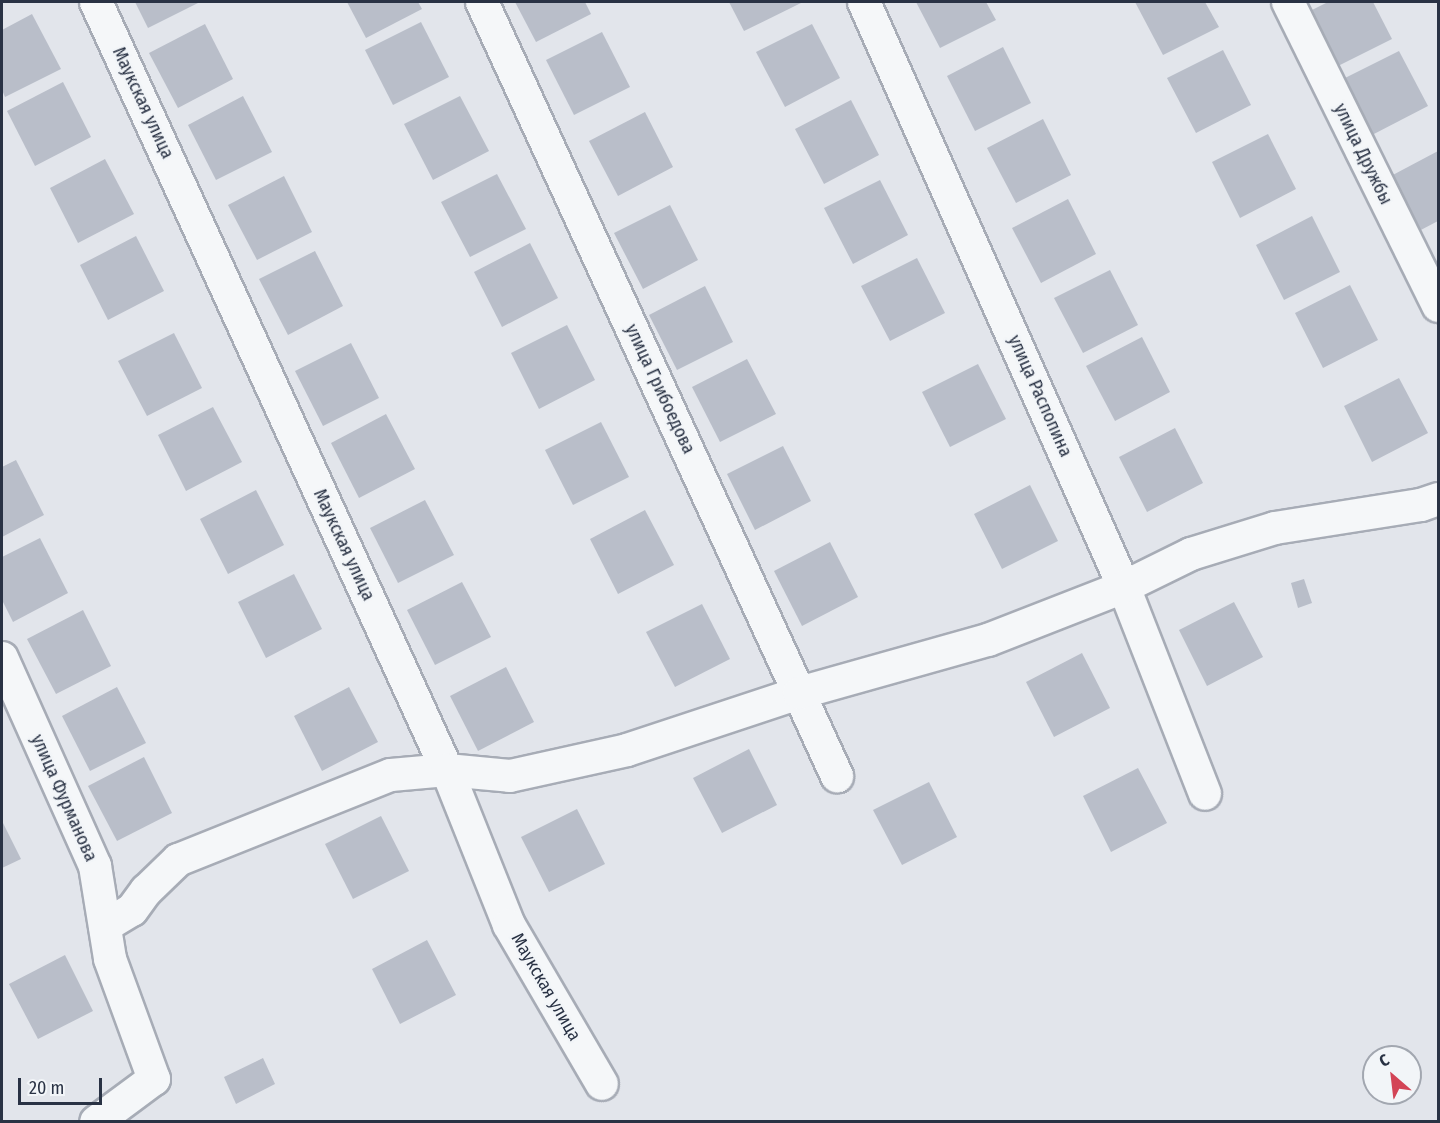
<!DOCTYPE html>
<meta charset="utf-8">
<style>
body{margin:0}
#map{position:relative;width:1440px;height:1123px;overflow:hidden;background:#e2e5eb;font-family:"Fira Sans Condensed",sans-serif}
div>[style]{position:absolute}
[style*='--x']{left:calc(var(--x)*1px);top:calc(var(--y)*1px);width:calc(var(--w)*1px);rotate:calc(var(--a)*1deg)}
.building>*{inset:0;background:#b9bec9}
.roads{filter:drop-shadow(2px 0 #a7acb6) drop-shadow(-2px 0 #a7acb6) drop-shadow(0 2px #a7acb6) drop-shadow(0 -2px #a7acb6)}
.minor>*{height:32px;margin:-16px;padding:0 16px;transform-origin:16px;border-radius:16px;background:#f5f7f9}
span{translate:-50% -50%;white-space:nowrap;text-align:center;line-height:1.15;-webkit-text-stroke:4.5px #f2f5f8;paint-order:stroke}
.street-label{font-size:18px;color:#293244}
.frame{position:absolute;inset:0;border:3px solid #293244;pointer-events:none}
.north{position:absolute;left:1362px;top:1045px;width:60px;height:60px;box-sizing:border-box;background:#f2f5f8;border:2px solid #a2a7b0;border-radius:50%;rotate:332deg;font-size:16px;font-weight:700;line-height:24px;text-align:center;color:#293244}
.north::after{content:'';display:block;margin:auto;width:21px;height:27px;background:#d34456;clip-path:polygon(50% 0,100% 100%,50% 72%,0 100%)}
.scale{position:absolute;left:18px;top:1078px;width:84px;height:27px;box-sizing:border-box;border:3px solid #293244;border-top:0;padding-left:8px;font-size:18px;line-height:21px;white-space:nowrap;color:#293244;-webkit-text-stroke:4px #f2f5f8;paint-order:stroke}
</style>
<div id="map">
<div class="building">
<i style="clip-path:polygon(135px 2px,200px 2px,148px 28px)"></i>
<i style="clip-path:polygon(347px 2px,418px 2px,422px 9px,366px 38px)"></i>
<i style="clip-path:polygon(515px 2px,585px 2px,591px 14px,536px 42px)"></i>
<i style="clip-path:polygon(729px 2px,803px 2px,744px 31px)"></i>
<i style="clip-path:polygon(916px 2px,986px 2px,996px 20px,940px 48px)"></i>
<i style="clip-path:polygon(1135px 2px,1205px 2px,1219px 27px,1163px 55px)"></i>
<i style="clip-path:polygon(1328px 2px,1373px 2px,1392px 39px,1336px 67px,1308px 12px)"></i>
<i style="clip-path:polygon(32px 14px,61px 69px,5px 97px,2px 90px,2px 30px)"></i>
<i style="clip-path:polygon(421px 22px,449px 77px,393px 105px,365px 50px)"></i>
<i style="clip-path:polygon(205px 24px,233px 79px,178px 108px,149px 53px)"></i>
<i style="clip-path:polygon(812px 24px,840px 78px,785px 107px,756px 52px)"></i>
<i style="clip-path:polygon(602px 32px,630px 87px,574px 115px,546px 60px)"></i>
<i style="clip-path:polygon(1003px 47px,1031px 103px,975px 131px,947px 76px)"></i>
<i style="clip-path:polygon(1223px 50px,1251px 105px,1196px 133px,1167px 78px)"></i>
<i style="clip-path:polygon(1399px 51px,1428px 106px,1372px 135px,1343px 79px)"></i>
<i style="clip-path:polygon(63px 82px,91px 137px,35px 166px,7px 111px)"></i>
<i style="clip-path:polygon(243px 96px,272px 152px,216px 180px,188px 125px)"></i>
<i style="clip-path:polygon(460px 96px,489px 151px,433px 180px,404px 124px)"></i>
<i style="clip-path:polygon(851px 100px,879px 155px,824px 184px,795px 129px)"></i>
<i style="clip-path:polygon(645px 112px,673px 167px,618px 196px,589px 141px)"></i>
<i style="clip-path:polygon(1043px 119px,1071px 175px,1016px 203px,987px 148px)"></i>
<i style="clip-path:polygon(1268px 134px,1296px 189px,1240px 218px,1212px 162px)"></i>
<i style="clip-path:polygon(1438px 151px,1438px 221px,1417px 232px,1389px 177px)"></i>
<i style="clip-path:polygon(105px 159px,134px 214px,78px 243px,50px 188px)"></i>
<i style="clip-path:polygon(497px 174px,526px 229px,470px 257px,441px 202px)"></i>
<i style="clip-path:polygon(284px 176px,312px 232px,257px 260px,228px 205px)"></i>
<i style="clip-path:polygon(880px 180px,908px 235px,853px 264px,824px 208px)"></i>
<i style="clip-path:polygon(1068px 199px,1096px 254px,1041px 283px,1012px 228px)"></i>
<i style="clip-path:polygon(670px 205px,698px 260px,643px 289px,614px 233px)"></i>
<i style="clip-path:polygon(1312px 216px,1340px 272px,1284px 300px,1256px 245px)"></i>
<i style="clip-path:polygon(136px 236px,164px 291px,108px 320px,80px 265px)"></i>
<i style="clip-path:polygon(530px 243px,558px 298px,502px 327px,474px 272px)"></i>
<i style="clip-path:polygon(315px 251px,343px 306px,288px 335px,259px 279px)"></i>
<i style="clip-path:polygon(917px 258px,945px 313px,890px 341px,861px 286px)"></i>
<i style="clip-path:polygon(1110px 270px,1138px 325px,1083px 353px,1054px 298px)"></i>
<i style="clip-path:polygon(1350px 285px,1378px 340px,1323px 368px,1295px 313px)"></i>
<i style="clip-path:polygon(705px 286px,733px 342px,677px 370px,649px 315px)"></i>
<i style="clip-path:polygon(567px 325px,595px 380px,539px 409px,511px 353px)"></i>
<i style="clip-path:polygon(174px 333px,202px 388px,147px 416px,118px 361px)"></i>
<i style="clip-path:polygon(1142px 337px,1170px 392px,1115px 421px,1086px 366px)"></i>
<i style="clip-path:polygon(351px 343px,379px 398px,323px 426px,295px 371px)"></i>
<i style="clip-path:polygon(747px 359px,776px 414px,720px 442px,692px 387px)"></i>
<i style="clip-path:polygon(978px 364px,1006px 419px,950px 447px,922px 392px)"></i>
<i style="clip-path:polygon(1399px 378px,1428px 433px,1372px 462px,1344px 406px)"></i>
<i style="clip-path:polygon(213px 407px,242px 462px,186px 491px,158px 435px)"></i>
<i style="clip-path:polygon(386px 414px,415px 469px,359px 498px,331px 443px)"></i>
<i style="clip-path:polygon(601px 422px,629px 477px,573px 505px,545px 450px)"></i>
<i style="clip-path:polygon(1175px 428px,1203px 483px,1147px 512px,1119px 457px)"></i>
<i style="clip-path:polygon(783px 446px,811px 501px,755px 530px,727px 474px)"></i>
<i style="clip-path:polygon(16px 460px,44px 515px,2px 537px,2px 467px)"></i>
<i style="clip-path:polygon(1030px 485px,1058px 541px,1002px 569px,974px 514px)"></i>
<i style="clip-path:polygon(256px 490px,284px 545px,228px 574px,200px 519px)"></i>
<i style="clip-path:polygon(425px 500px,454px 555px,398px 583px,370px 528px)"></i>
<i style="clip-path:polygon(645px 510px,674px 565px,618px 594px,590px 539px)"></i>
<i style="clip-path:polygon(40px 538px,68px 593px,13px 622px,2px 600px,2px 557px)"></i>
<i style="clip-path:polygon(830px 542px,858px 597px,802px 626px,774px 571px)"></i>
<i style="clip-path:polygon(294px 574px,322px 629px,266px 658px,238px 602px)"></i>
<i style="clip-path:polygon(1304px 579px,1312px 603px,1298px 608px,1291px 583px)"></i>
<i style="clip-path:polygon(462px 582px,491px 637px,435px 665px,407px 610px)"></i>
<i style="clip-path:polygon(1234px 602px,1263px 657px,1207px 686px,1179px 630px)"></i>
<i style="clip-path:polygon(702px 604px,730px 659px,675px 687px,646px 632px)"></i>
<i style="clip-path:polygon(83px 610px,111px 666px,56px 694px,27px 639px)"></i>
<i style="clip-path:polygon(1082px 653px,1110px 708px,1054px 737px,1026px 682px)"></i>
<i style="clip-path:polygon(506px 667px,534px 722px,478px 751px,450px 696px)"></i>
<i style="clip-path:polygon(117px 687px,146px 743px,90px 771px,62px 716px)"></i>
<i style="clip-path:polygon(349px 687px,378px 742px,322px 771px,294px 716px)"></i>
<i style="clip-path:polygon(749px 749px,777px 805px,722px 833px,693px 778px)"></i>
<i style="clip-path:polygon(144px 757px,172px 813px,117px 841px,88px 786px)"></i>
<i style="clip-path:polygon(1138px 768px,1167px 823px,1111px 852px,1083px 796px)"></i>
<i style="clip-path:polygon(929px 782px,957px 837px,902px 865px,873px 810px)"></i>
<i style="clip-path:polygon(577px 809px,605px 864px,549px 892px,521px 837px)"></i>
<i style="clip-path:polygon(381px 816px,409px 871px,353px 899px,325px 844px)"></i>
<i style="clip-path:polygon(2px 821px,21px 859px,2px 868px)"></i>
<i style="clip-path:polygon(427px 940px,456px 995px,400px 1024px,372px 969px)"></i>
<i style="clip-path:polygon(65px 955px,93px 1011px,38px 1039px,9px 984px)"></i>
<i style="clip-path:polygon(263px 1058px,275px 1084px,236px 1104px,224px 1077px)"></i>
</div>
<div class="roads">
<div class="minor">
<i style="--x:96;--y:2;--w:844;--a:65.44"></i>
<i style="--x:447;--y:770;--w:167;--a:68.2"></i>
<i style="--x:509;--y:925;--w:184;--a:59.7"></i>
<i style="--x:482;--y:2;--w:852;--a:65.36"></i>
<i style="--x:864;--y:2;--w:640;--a:66.04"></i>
<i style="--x:1124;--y:587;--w:222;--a:68.6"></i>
<i style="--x:1288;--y:2;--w:339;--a:63.7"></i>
<i style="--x:2;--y:658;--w:228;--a:65.9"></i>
<i style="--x:95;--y:866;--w:94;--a:80.8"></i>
<i style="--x:110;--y:959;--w:128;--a:69.9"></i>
<i style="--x:154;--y:1079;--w:72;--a:143.4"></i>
<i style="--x:105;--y:926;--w:31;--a:-31"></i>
<i style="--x:132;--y:910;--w:24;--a:-54"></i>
<i style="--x:146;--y:891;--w:45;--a:-44.1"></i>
<i style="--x:178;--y:860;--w:229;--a:-21.8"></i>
<i style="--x:391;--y:775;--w:56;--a:-5.1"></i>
<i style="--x:447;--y:770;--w:63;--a:5.4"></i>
<i style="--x:510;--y:776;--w:120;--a:-12.5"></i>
<i style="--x:627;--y:750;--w:181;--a:-18.3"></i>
<i style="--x:799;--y:693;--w:196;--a:-15.7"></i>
<i style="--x:988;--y:640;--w:146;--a:-21.3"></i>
<i style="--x:1124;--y:587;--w:75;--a:-26.2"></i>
<i style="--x:1191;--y:554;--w:88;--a:-17.2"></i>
<i style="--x:1275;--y:528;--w:148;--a:-9"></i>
<i style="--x:1421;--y:505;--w:18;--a:-19"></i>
</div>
</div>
<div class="street-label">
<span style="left:143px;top:103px;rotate:65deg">Маукская улица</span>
<span style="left:1363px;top:154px;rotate:64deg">улица Дружбы</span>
<span style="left:660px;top:389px;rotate:65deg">улица Грибоедова</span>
<span style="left:1040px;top:396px;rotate:66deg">улица Распопина</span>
<span style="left:344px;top:545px;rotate:65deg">Маукская улица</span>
<span style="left:64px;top:798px;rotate:66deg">улица Фурманова</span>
<span style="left:546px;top:987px;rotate:60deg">Маукская улица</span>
</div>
<div class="frame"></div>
<div class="north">С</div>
<div class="scale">20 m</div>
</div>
